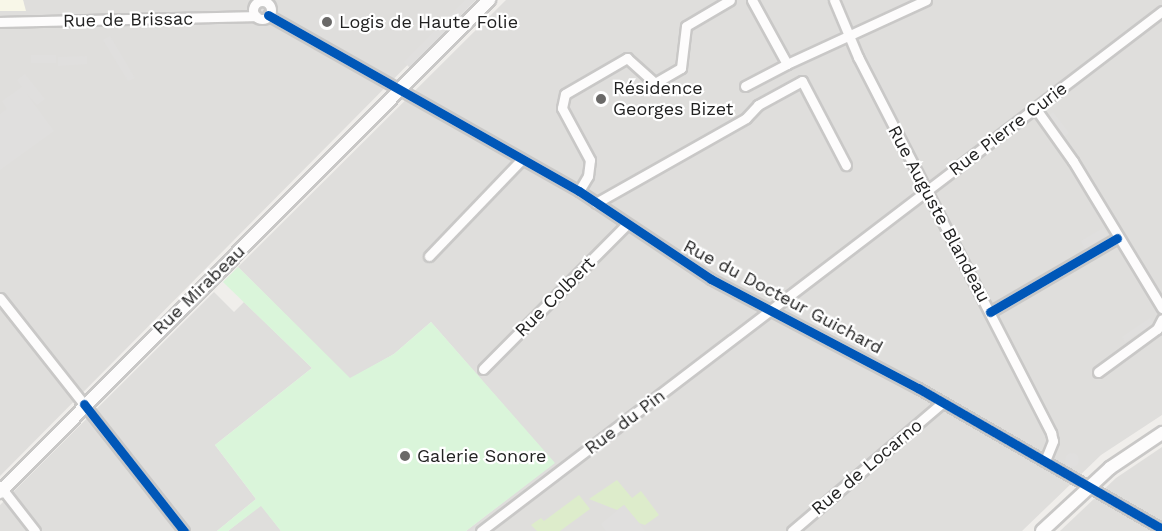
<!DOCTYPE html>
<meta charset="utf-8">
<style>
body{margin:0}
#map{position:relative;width:1162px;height:531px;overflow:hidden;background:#f0eeeb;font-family:"Work Sans",sans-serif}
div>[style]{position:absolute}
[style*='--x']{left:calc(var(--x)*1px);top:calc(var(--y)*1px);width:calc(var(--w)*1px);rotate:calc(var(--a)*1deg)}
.residential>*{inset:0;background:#dfdedc}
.education>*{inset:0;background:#f8f7e8}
.grass>*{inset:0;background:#ddeccb}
.park>*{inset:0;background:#daf5da}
.parking>*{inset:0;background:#e0dfde}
.round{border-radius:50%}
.roads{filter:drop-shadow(2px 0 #c9c8c7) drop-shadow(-2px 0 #c9c8c7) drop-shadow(0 2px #c9c8c7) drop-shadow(0 -2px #c9c8c7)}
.minor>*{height:9px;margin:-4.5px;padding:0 4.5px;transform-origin:4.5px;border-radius:4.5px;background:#fdfcfc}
.minor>.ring{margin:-4.5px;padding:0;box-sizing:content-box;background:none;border:9px solid #fdfcfc;border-radius:50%}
.tertiary>*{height:12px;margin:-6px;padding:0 6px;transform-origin:6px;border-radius:6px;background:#fdfcfc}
.cycleway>*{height:9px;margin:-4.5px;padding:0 4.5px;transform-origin:4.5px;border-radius:4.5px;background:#0057b8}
.dots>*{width:16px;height:16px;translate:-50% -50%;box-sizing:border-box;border:3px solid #fff;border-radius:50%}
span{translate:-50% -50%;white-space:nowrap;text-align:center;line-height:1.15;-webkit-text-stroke:4.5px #fff;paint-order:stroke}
.street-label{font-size:18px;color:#222}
.poi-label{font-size:18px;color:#222}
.left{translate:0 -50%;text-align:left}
</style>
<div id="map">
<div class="residential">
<i style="clip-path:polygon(23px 0,472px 0,0 476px,0 11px,25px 11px)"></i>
<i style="clip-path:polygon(506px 0,1162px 0,1162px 415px,1101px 455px,1022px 531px,466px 531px,554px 463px,431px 322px,394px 354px,350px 379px,238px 267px)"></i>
<i style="clip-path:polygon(214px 292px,234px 312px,244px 302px,312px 368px,215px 445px,256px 499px,217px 531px,0 531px,0 505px)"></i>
<i style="clip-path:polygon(1162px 447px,1162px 531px,1060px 531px,1116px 478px)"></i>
<i style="clip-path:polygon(261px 505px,281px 531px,228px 531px)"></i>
</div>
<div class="education">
<i style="clip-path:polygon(0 0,23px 0,26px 11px,0 11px)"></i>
</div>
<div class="grass">
<i style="clip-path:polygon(617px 480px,632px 498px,641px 491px,659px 515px,645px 525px,639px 523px,624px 505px,617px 510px,589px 499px)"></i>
<i style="clip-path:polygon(579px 495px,590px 509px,560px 531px,537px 531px,531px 525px,541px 518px,544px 521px)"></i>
</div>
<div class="park">
<i style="clip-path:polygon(238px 267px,350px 378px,394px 354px,431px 322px,555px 463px,466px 531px,281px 531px,261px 506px,228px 531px,217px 531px,256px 499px,215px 445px,312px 368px,223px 282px)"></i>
</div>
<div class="parking">
<i style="clip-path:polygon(465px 0,476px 0,410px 68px,404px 62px)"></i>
<i style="clip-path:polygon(234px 12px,238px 15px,6px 20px,10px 16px)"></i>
<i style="clip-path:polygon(234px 20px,231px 24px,121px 26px,117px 23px)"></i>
<i style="clip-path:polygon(86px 23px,83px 27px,13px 28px,13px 25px)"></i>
<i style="clip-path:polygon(110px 36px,135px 78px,128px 81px,103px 40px)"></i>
<i style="clip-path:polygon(864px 51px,921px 165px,918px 166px,861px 53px)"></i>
<i style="clip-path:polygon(31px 55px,56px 55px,56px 63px,31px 63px)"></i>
<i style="clip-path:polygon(87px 56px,87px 64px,58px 66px,58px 57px)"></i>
<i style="clip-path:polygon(25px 74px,45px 99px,37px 105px,26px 93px,54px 131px,0 170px,0 114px,7px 109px,2px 101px,22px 87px,17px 80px)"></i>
<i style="clip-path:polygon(1053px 112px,1069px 133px,1062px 138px,1046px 118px)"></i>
<i style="clip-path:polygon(531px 167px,575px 192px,607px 214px,605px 217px,530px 170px)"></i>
<i style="clip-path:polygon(943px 207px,984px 287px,981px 288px,940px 208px)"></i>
<i style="clip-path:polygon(1103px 228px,1108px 235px,1085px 249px,1081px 241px)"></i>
<i style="clip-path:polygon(1108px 248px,1109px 251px,1015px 306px,1013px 303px)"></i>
<i style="clip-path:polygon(689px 270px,743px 300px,742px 303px,687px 273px)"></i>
<i style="clip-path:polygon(12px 303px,72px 380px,72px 384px,9px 305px)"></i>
<i style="clip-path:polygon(1150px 318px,1153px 324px,1125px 342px,1122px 337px)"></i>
<i style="clip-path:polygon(1003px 324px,1055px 425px,1051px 426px,1000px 326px)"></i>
<i style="clip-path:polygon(788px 325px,919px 393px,918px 396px)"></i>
<i style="clip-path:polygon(735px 329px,737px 332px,476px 531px,470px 531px)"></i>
<i class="round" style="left:1065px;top:453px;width:14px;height:14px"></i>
<i style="clip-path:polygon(624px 505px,639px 523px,645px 531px,606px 531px,601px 524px)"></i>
</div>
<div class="roads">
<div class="minor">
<i style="--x:834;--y:0;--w:62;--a:67.2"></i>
<i style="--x:858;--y:57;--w:423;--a:62.8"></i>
<i style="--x:1051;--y:433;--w:8;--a:76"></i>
<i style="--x:1053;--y:441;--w:22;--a:112"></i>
<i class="ring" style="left:253px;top:1px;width:9px;height:9px"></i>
<i style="--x:268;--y:15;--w:357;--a:29.5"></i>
<i style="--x:579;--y:191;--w:159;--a:33.7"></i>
<i style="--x:711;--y:279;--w:234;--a:27.8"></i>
<i style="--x:918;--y:388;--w:282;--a:30"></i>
<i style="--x:0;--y:22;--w:256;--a:-1.3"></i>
<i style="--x:787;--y:64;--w:153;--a:-24.7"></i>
<i style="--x:745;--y:86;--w:47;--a:-27.6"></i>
<i style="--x:787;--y:64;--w:73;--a:-118.7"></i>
<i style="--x:1036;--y:109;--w:64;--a:54.6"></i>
<i style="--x:1073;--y:161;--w:172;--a:58.8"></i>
<i style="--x:579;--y:191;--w:17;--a:-59"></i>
<i style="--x:588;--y:176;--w:16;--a:-83"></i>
<i style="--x:590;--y:160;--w:59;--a:-118.3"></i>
<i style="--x:562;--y:108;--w:14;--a:-78"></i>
<i style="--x:565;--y:94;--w:72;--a:-30.1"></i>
<i style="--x:627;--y:58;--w:38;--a:42"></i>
<i style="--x:655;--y:83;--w:30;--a:-30"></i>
<i style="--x:681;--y:68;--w:42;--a:-83.2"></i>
<i style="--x:686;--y:26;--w:51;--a:-30.6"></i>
<i style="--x:596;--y:203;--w:172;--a:-29.5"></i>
<i style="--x:746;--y:118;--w:18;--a:-47"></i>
<i style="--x:758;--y:105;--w:50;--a:-28.6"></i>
<i style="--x:802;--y:81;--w:95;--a:62.4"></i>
<i style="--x:429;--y:256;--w:134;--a:-46.2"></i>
<i style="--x:0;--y:298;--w:297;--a:51.7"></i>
<i style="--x:990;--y:312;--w:147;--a:-30.2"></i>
<i style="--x:483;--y:369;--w:203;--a:-45.2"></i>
<i style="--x:1098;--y:372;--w:73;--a:-36.1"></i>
<i style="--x:1157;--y:329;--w:11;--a:-63"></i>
<i style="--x:0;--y:486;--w:57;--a:52.1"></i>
<i style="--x:481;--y:531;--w:857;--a:-37.36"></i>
<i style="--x:792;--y:531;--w:197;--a:-40.5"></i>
</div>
<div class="tertiary">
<i style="--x:0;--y:492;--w:694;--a:-45.18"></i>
<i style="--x:1042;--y:531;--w:93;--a:-42.8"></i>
<i style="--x:1110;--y:468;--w:63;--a:-33.9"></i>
</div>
</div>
<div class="cycleway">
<i style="--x:268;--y:15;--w:357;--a:29.5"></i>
<i style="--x:579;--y:191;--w:159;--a:33.7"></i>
<i style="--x:711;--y:279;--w:234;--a:27.8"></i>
<i style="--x:918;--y:388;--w:282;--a:30"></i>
<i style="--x:990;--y:312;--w:147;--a:-30.2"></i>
<i style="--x:84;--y:404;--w:162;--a:51.8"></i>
</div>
<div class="dots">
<i style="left:327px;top:22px;background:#6a6968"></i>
<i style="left:601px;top:99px;background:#6a6968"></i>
<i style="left:405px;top:456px;background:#6a6968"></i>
</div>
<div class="street-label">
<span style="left:128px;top:20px;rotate:-1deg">Rue de Brissac</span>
<span style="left:1008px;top:129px;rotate:-37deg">Rue Pierre Curie</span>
<span style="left:939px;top:214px;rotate:62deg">Rue Auguste Blandeau</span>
<span style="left:199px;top:290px;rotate:-44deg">Rue Mirabeau</span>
<span style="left:555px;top:297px;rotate:-45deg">Rue Colbert</span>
<span style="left:783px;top:297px;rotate:28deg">Rue du Docteur Guichard</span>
<span style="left:625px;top:422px;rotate:-37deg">Rue du Pin</span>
<span style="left:867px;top:467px;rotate:-40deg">Rue de Locarno</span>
</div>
<div class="poi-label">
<span class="left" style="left:339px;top:22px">Logis de Haute Folie</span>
<span class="left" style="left:613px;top:99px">Résidence<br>Georges Bizet</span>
<span class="left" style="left:417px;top:456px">Galerie Sonore</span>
</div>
</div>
